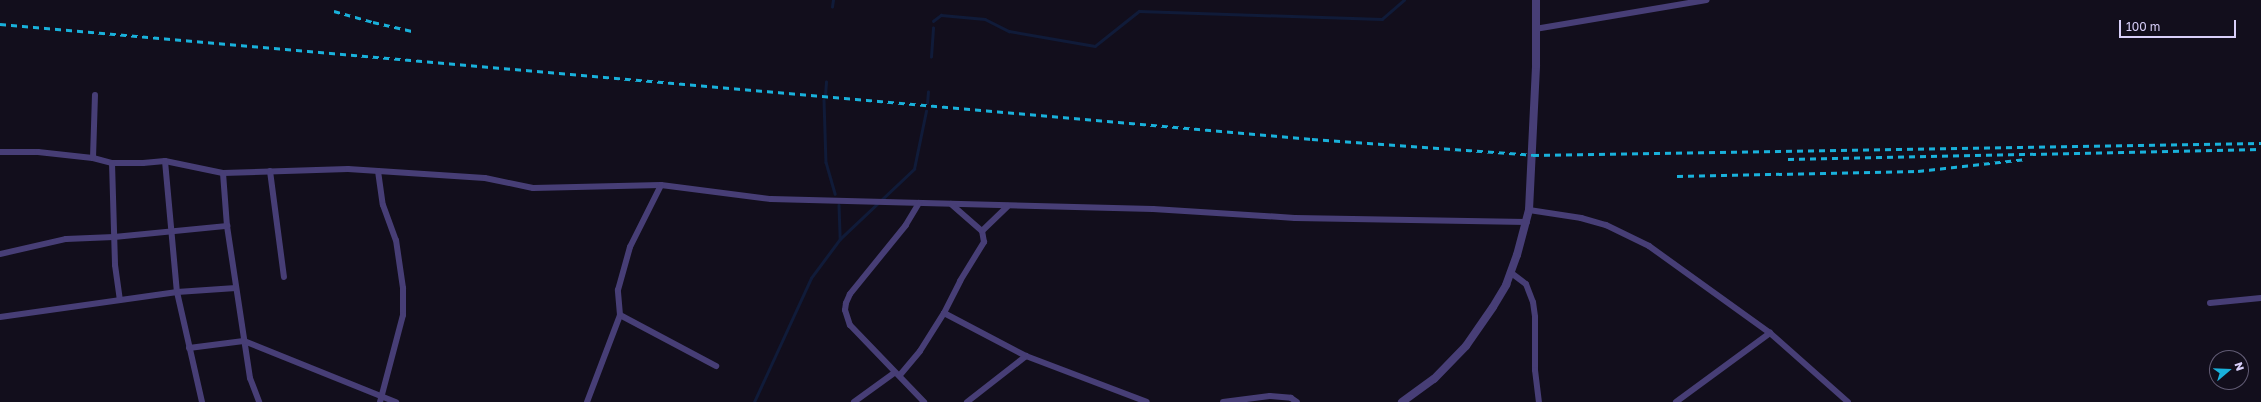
<!DOCTYPE html>
<style>
body{margin:0}
#map{position:relative;width:2261px;height:402px;overflow:hidden;background:#120e1c;font-family:"Golos Text",sans-serif}
div>[style]{position:absolute}
[style*='--x']{left:calc(var(--x)*1px);top:calc(var(--y)*1px);width:calc(var(--w)*1px);rotate:calc(var(--a)*1deg)}
.stream>*{height:2.5px;margin:-1.25px;padding:0 1.25px;transform-origin:1.25px;border-radius:1.25px;background:#101b39}
.minor>*{height:6px;margin:-3px;padding:0 3px;transform-origin:3px;border-radius:3px;background:#473e76}
.tertiary>*{height:8px;margin:-4px;padding:0 4px;transform-origin:4px;border-radius:4px;background:#473e76}
.rail>*{height:2.5px;margin-top:-1.25px;transform-origin:0;background:repeating-linear-gradient(90deg,#19b1db 0 6px,transparent 0 11px)}
span{translate:-50% -50%;white-space:nowrap;text-align:center;line-height:1.15;-webkit-text-stroke:4px #120e1c;paint-order:stroke}
.north{position:absolute;left:2209px;top:350px;width:40px;height:40px;box-sizing:border-box;background:#120e1c;border:1px solid #615b74;border-radius:50%;rotate:71deg;font-size:11px;font-weight:700;line-height:16px;text-align:center;color:#d8cff9}
.north::after{content:'';display:block;margin:auto;width:14px;height:18px;background:#19b1db;clip-path:polygon(50% 0,100% 100%,50% 72%,0 100%)}
.scale{position:absolute;left:2119px;top:20px;width:117px;height:18px;box-sizing:border-box;border:2px solid #d8cff9;border-top:0;padding-left:5px;font-size:12px;line-height:14px;white-space:nowrap;color:#d8cff9;-webkit-text-stroke:3px #120e1c;paint-order:stroke}
</style>
<div id="map">
<div class="stream">
<i style="--x:832;--y:7;--w:7;--a:-82"></i>
<i style="--x:933;--y:21;--w:10;--a:-37"></i>
<i style="--x:941;--y:15;--w:44;--a:5.2"></i>
<i style="--x:985;--y:19;--w:27;--a:27"></i>
<i style="--x:1009;--y:31;--w:87;--a:9.9"></i>
<i style="--x:1095;--y:46;--w:56;--a:-38.5"></i>
<i style="--x:1139;--y:11;--w:243;--a:1.9"></i>
<i style="--x:1382;--y:19;--w:29;--a:-41"></i>
<i style="--x:931;--y:57;--w:29;--a:-86"></i>
<i style="--x:825;--y:96;--w:14;--a:-86"></i>
<i style="--x:824;--y:100;--w:62;--a:88.2"></i>
<i style="--x:826;--y:162;--w:33;--a:74"></i>
<i style="--x:927;--y:103;--w:11;--a:-85"></i>
<i style="--x:839;--y:205;--w:34;--a:88"></i>
<i style="--x:754;--y:402;--w:136;--a:-65.3"></i>
<i style="--x:811;--y:278;--w:49;--a:-53.4"></i>
<i style="--x:840;--y:239;--w:102;--a:-43.4"></i>
<i style="--x:914;--y:169;--w:59;--a:-78.3"></i>
</div>
<div class="minor">
<i style="--x:1535;--y:29;--w:174;--a:-9.6"></i>
<i style="--x:0;--y:152;--w:38;--a:0"></i>
<i style="--x:38;--y:152;--w:55;--a:6.2"></i>
<i style="--x:93;--y:158;--w:20;--a:15"></i>
<i style="--x:112;--y:163;--w:31;--a:0"></i>
<i style="--x:143;--y:163;--w:22;--a:-5"></i>
<i style="--x:165;--y:161;--w:59;--a:11.7"></i>
<i style="--x:223;--y:173;--w:125;--a:-1.8"></i>
<i style="--x:348;--y:169;--w:137;--a:3.8"></i>
<i style="--x:485;--y:178;--w:49;--a:11.8"></i>
<i style="--x:533;--y:188;--w:128;--a:-1.3"></i>
<i style="--x:661;--y:185;--w:111;--a:7.3"></i>
<i style="--x:771;--y:199;--w:382;--a:1.5"></i>
<i style="--x:1153;--y:209;--w:142;--a:3.6"></i>
<i style="--x:1295;--y:218;--w:232;--a:1"></i>
<i style="--x:93;--y:158;--w:63;--a:-88.2"></i>
<i style="--x:165;--y:161;--w:132;--a:84.8"></i>
<i style="--x:177;--y:292;--w:113;--a:77.2"></i>
<i style="--x:112;--y:163;--w:102;--a:88.3"></i>
<i style="--x:115;--y:265;--w:35;--a:82"></i>
<i style="--x:270;--y:171;--w:107;--a:82.5"></i>
<i style="--x:378;--y:171;--w:34;--a:82"></i>
<i style="--x:383;--y:205;--w:37;--a:70"></i>
<i style="--x:396;--y:240;--w:49;--a:81.7"></i>
<i style="--x:403;--y:288;--w:27;--a:90"></i>
<i style="--x:403;--y:315;--w:90;--a:104.8"></i>
<i style="--x:223;--y:173;--w:53;--a:85.7"></i>
<i style="--x:227;--y:226;--w:154;--a:81.4"></i>
<i style="--x:250;--y:378;--w:26;--a:69"></i>
<i style="--x:919;--y:203;--w:26;--a:121"></i>
<i style="--x:906;--y:225;--w:89;--a:129.1"></i>
<i style="--x:850;--y:294;--w:10;--a:114"></i>
<i style="--x:846;--y:303;--w:7;--a:98"></i>
<i style="--x:845;--y:310;--w:16;--a:72"></i>
<i style="--x:850;--y:325;--w:107;--a:46.1"></i>
<i style="--x:951;--y:204;--w:41;--a:41.1"></i>
<i style="--x:1529;--y:210;--w:53;--a:8.7"></i>
<i style="--x:1581;--y:218;--w:26;--a:16"></i>
<i style="--x:1606;--y:225;--w:48;--a:26"></i>
<i style="--x:1649;--y:246;--w:149;--a:35.7"></i>
<i style="--x:1770;--y:333;--w:104;--a:41.5"></i>
<i style="--x:0;--y:254;--w:68;--a:-12.8"></i>
<i style="--x:66;--y:239;--w:48;--a:-2.4"></i>
<i style="--x:114;--y:237;--w:114;--a:-5.6"></i>
<i style="--x:1510;--y:272;--w:20;--a:37"></i>
<i style="--x:1526;--y:284;--w:19;--a:69"></i>
<i style="--x:1533;--y:302;--w:15;--a:82"></i>
<i style="--x:1535;--y:317;--w:53;--a:90"></i>
<i style="--x:1535;--y:370;--w:32;--a:83"></i>
<i style="--x:2210;--y:303;--w:51;--a:-5.6"></i>
<i style="--x:944;--y:313;--w:93;--a:27.7"></i>
<i style="--x:1026;--y:356;--w:129;--a:20.8"></i>
<i style="--x:620;--y:315;--w:109;--a:28"></i>
<i style="--x:0;--y:317;--w:179;--a:-8"></i>
<i style="--x:177;--y:292;--w:59;--a:-3.9"></i>
<i style="--x:189;--y:348;--w:55;--a:-7.3"></i>
<i style="--x:244;--y:341;--w:164;--a:21.9"></i>
<i style="--x:900;--y:375;--w:31;--a:-50"></i>
<i style="--x:920;--y:351;--w:45;--a:-57.7"></i>
<i style="--x:944;--y:313;--w:36;--a:-63"></i>
<i style="--x:960;--y:281;--w:46;--a:-58.4"></i>
<i style="--x:984;--y:242;--w:11;--a:-100"></i>
<i style="--x:982;--y:231;--w:36;--a:-44"></i>
<i style="--x:587;--y:402;--w:93;--a:-69.2"></i>
<i style="--x:620;--y:315;--w:25;--a:-95"></i>
<i style="--x:618;--y:290;--w:45;--a:-74.4"></i>
<i style="--x:630;--y:247;--w:69;--a:-63.4"></i>
<i style="--x:854;--y:402;--w:49;--a:-35.9"></i>
<i style="--x:967;--y:402;--w:75;--a:-37.9"></i>
<i style="--x:1223;--y:402;--w:47;--a:-7.3"></i>
<i style="--x:1270;--y:396;--w:21;--a:5"></i>
<i style="--x:1291;--y:398;--w:7;--a:34"></i>
<i style="--x:1676;--y:402;--w:117;--a:-36.3"></i>
</div>
<div class="tertiary">
<i style="--x:1402;--y:402;--w:39;--a:-36"></i>
<i style="--x:1434;--y:379;--w:46;--a:-45.9"></i>
<i style="--x:1466;--y:346;--w:47;--a:-55.3"></i>
<i style="--x:1493;--y:307;--w:26;--a:-59"></i>
<i style="--x:1506;--y:285;--w:32;--a:-70"></i>
<i style="--x:1517;--y:255;--w:47;--a:-75.1"></i>
<i style="--x:1529;--y:210;--w:145;--a:-87.2"></i>
<i style="--x:1536;--y:65;--w:65;--a:-90"></i>
</div>
<div class="rail">
<i style="--x:334;--y:11;--w:41;--a:15.8"></i>
<i style="--x:373;--y:22;--w:40;--a:13"></i>
<i style="--x:0;--y:24;--w:1317;--a:5.01"></i>
<i style="--x:1312;--y:139;--w:222;--a:4.1"></i>
<i style="--x:1533;--y:155;--w:728;--a:-0.94"></i>
<i style="--x:1788;--y:159;--w:473;--a:-1.2"></i>
<i style="--x:1677;--y:176;--w:241;--a:-1.2"></i>
<i style="--x:1918;--y:171;--w:109;--a:-6.3"></i>
</div>
<div class="north">N</div>
<div class="scale">100 m</div>
</div>
